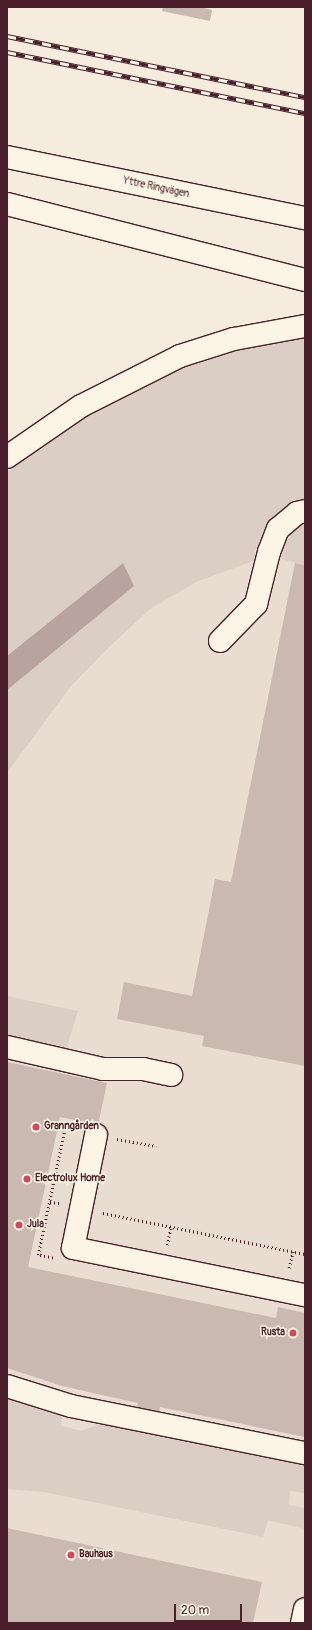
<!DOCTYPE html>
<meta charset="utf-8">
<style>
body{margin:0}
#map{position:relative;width:312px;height:1630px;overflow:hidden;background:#f5ecde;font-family:Pangolin,sans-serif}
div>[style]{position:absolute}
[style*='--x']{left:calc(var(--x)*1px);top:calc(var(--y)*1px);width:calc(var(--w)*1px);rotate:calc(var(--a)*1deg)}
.built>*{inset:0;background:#e8ddd0}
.green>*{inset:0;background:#dbcec4}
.water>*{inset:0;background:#b8a39e}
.building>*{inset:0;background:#cab9b1}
.path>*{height:2.5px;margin-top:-1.25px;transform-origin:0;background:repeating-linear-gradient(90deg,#4a1f2b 0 1px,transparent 0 4px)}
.roads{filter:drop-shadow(1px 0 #4a1f2b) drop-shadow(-1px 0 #4a1f2b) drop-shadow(0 1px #4a1f2b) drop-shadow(0 -1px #4a1f2b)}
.minor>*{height:22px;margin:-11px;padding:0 11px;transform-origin:11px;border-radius:11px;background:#fcf5e5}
.highway>*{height:22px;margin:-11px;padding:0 11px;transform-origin:11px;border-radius:11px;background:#fcf5e5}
.rail>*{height:4.5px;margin-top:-2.25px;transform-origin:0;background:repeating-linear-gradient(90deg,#fcf5e5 0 9px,#4a1f2b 0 18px);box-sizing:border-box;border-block:1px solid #4a1f2b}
.dots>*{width:11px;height:11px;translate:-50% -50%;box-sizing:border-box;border:2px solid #fcf5e5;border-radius:50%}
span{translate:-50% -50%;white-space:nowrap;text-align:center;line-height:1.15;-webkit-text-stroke:3px #fcf5e5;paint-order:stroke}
.street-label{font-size:10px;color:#4a1f2b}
.poi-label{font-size:10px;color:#4a1f2b;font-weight:700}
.left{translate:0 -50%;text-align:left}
.right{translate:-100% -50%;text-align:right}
.frame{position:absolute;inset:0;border:8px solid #4a1f2b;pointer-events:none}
.scale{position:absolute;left:174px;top:1604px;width:68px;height:18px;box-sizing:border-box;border:2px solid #4a1f2b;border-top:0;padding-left:5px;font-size:12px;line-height:14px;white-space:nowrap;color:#4a1f2b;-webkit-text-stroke:3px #fcf5e5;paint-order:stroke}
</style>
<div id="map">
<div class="built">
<i style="clip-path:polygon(305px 361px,305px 1623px,7px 1623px,7px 493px)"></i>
</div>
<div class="green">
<i style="clip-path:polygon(305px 336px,305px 498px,276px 517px,263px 532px,255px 552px,256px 560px,196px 582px,150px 609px,108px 648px,71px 686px,7px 773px,7px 472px,61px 430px,116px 398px,163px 374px,230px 353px,281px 339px)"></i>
<i style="clip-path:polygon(305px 521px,305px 565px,281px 559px,286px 542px,294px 529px)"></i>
<i style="clip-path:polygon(7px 996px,78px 1011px,66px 1050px,7px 1037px)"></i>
<i style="clip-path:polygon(7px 1396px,62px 1414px,61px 1426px,81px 1431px,100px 1424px,305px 1463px,305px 1493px,290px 1491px,289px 1505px,305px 1508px,305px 1529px,268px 1520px,263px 1537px,44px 1492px,7px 1489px)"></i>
</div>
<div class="water">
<i style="clip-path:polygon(123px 563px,134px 586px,7px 690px,7px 656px)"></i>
</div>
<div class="building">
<i style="clip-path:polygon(163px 7px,200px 7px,212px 10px,210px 21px,162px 11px)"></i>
<i style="clip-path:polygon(295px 563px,305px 565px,305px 1066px,202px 1046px,204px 1036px,117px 1019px,124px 982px,192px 996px,215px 879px,231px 882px)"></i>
<i style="clip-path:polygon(7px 1062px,107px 1083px,98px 1125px,60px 1117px,28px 1267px,276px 1318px,278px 1307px,305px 1313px,305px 1437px,160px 1407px,157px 1420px,135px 1416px,138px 1403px,62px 1386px,7px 1368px)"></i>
<i style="clip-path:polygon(7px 1528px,262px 1582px,253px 1623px,7px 1623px)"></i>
</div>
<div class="path">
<i style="--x:117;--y:1139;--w:40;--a:10"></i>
<i style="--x:50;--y:1202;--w:9;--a:6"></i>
<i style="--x:103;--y:1213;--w:206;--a:11.5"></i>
<i style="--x:167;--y:1245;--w:19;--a:-78"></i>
<i style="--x:53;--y:1258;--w:15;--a:-169"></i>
<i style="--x:38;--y:1255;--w:130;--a:-78"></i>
<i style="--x:65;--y:1128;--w:10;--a:11"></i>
<i style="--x:289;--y:1268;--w:17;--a:-77"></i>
</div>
<div class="roads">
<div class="minor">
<i style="--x:220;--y:641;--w:52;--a:-45.8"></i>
<i style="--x:256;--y:604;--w:54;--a:-76"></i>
<i style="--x:269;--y:552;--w:25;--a:-69"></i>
<i style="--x:278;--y:529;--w:25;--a:-40"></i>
<i style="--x:297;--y:513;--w:8;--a:-14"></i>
<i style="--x:7;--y:1047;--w:98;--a:12.9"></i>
<i style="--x:103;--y:1069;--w:40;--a:0"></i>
<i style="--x:143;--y:1069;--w:29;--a:12"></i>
<i style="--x:96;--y:1135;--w:115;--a:101.5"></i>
<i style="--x:73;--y:1248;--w:237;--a:11.5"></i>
<i style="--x:7;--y:1386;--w:67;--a:17.4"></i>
<i style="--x:71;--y:1406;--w:239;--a:11.4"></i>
<i style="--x:302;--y:1623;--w:14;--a:-78"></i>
</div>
<div class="highway">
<i style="--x:7;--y:157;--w:304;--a:11.6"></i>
<i style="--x:7;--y:204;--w:308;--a:14.3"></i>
<i style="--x:7;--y:457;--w:90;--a:-34.6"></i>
<i style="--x:81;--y:406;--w:111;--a:-26.8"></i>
<i style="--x:180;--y:356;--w:57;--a:-17.5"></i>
<i style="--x:234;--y:339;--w:72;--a:-10.4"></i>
</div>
</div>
<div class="rail">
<i style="--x:7;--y:36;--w:304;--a:11.6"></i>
<i style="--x:7;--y:52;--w:304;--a:11.6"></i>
</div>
<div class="dots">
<i style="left:36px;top:1127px;background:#d1495b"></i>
<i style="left:27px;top:1179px;background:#d1495b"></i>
<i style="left:19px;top:1225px;background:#d1495b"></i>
<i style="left:293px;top:1333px;background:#d1495b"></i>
<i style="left:71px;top:1555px;background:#d1495b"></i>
</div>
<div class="street-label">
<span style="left:156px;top:188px;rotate:12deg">Yttre Ringvägen</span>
</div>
<div class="poi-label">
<span class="left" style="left:44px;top:1127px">Granngården</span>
<span class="left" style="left:35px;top:1179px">Electrolux Home</span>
<span class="left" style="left:27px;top:1225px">Jula</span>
<span class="right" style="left:285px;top:1333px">Rusta</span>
<span class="left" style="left:79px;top:1555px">Bauhaus</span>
</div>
<div class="frame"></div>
<div class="scale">20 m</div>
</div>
